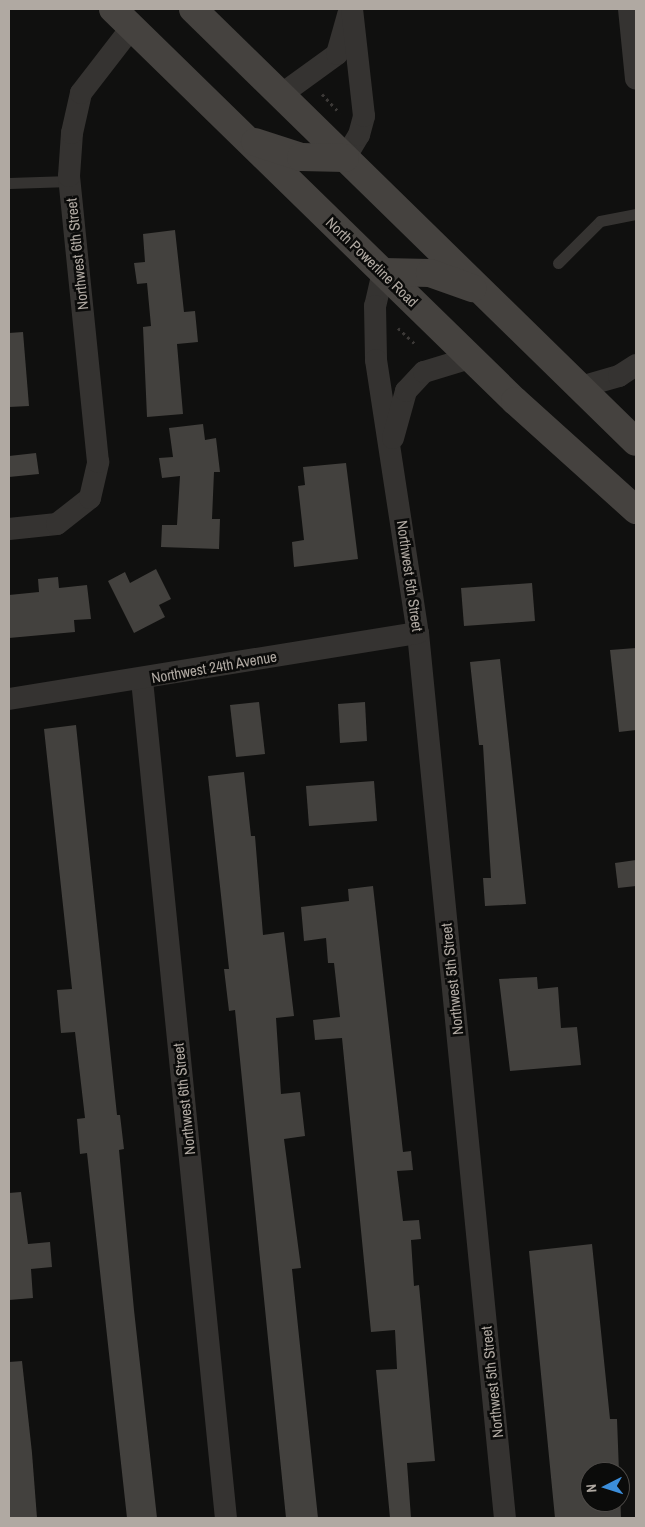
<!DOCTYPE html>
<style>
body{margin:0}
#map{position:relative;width:645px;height:1527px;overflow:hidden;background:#10100f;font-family:"Archivo Narrow",sans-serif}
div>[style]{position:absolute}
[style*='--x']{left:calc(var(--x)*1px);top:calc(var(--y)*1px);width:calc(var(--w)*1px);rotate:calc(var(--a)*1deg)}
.building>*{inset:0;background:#43413e}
.path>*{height:3px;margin-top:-1.5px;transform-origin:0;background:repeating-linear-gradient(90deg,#3c3937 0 2.5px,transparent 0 6.5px)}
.service>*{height:11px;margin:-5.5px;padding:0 5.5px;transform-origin:5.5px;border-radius:5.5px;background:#353331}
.minor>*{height:22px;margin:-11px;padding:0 11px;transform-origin:11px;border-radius:11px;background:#353331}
.secondary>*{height:28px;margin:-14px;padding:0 14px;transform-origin:14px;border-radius:14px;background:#45423f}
span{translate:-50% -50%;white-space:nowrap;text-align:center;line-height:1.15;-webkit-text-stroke:5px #0b0b0a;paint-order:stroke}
.street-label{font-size:15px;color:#b0a9a2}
.frame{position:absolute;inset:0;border:10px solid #b0a9a2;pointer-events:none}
.north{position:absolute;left:580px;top:1462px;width:50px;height:50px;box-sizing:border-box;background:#0b0b0a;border:1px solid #4d4a47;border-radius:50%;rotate:265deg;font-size:14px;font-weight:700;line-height:20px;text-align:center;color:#b0a9a2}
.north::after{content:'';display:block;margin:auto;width:18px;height:22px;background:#3c8edb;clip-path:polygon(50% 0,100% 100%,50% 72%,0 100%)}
</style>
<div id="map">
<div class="building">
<i style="clip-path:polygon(175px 230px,184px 312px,195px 311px,198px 342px,177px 344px,183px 414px,147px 417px,143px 327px,151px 326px,147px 283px,137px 284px,134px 263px,145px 262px,143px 234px)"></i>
<i style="clip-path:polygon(23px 332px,29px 406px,9px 407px,9px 333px)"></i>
<i style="clip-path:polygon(203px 424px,205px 440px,216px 438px,220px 472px,214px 472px,212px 519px,220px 519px,219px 549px,161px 547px,162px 525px,177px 525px,180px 476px,162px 478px,159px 458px,173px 457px,169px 428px)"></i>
<i style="clip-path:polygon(36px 453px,39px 474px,9px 477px,9px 456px)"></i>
<i style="clip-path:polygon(346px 463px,358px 559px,294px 567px,292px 542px,304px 540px,298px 486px,305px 485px,303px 467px)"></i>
<i style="clip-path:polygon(156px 569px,171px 599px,159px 605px,165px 617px,134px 633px,108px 581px,125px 572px,130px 583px)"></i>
<i style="clip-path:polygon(58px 577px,59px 588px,87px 585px,91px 619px,74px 620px,75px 632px,9px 638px,9px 595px,39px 592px,38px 579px)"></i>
<i style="clip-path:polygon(532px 583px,535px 621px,464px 626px,461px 588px)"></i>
<i style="clip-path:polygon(636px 648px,636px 730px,619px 732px,610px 650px)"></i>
<i style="clip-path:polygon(500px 659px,526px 904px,485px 906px,483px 878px,491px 878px,483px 745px,479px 745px,470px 662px)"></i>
<i style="clip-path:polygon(259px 702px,265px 754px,236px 757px,230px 705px)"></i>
<i style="clip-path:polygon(365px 702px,367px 741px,340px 743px,338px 704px)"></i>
<i style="clip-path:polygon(76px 725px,117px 1115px,120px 1115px,124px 1149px,119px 1150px,134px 1310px,157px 1518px,127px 1518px,87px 1153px,80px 1154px,77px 1119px,85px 1118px,75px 1032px,61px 1033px,57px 990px,72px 989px,44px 729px)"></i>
<i style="clip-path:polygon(244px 772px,251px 836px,255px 836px,263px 935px,284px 932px,294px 1016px,276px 1018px,281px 1094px,300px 1092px,305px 1136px,284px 1139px,301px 1268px,292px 1269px,318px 1518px,286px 1518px,235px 1010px,229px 1011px,224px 969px,229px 969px,208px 776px)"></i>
<i style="clip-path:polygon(374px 781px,377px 821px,309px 826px,306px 786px)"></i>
<i style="clip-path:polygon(636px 860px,636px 886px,618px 888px,615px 863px)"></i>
<i style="clip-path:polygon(373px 886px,403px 1152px,411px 1151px,413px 1170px,397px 1171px,403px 1221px,419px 1220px,421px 1239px,411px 1240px,414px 1286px,419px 1285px,435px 1461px,407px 1463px,411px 1518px,390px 1518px,376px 1370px,397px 1369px,395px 1330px,371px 1332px,342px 1038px,315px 1040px,313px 1020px,340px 1017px,334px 963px,328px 963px,326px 938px,304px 941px,301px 907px,349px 901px,348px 889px)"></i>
<i style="clip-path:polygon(537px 977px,538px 989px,558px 987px,561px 1028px,577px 1027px,581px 1065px,510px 1071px,499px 979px)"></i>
<i style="clip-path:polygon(21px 1192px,28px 1244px,50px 1242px,52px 1267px,31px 1269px,33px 1298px,9px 1300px,9px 1193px)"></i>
<i style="clip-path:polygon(592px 1244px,610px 1419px,617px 1419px,619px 1472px,590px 1472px,590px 1502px,620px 1502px,620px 1490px,621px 1518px,555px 1518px,529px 1251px)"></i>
<i style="clip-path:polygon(22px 1361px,32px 1453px,37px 1518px,9px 1518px,9px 1362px)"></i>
</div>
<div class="path">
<i style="--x:322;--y:94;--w:26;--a:47"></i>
<i style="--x:398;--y:328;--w:26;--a:43"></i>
</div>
<div class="service">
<i style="--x:9;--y:183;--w:61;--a:-1.9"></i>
<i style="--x:558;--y:263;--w:59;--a:-45"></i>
<i style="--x:600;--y:221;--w:37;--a:-11"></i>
</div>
<div class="minor">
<i style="--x:629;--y:9;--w:70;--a:84.3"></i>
<i style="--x:282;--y:94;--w:68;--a:-36"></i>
<i style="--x:337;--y:54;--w:41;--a:-74.2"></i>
<i style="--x:345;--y:158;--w:27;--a:-59"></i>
<i style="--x:359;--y:135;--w:20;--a:-75"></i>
<i style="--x:364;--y:116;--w:108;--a:-96.4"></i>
<i style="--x:383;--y:272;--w:35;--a:103"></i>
<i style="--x:375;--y:306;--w:54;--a:88.9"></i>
<i style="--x:376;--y:360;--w:276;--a:81.3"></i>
<i style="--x:418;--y:633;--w:889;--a:84.39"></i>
<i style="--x:577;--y:388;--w:44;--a:-15.9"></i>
<i style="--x:619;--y:376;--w:20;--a:-33"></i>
<i style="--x:393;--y:438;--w:49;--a:-74.5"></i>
<i style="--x:406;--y:391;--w:26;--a:-47"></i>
<i style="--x:424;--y:372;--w:48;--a:-16.9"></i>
<i style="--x:9;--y:529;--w:48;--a:-5.9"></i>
<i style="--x:57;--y:524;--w:42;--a:-38.2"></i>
<i style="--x:90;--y:498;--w:37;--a:-77"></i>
<i style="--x:98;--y:462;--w:287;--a:-95.8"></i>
<i style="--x:69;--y:176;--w:43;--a:-86"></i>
<i style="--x:72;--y:133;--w:41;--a:-77.3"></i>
<i style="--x:81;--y:93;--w:83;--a:-52.3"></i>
<i style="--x:142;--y:680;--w:842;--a:84.28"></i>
<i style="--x:9;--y:699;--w:414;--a:-9.2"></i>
</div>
<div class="secondary">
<i style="--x:113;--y:9;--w:561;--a:44.28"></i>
<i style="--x:515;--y:401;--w:163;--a:42"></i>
<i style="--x:193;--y:9;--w:619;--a:44.35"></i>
<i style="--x:255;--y:142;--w:48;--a:18.1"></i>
<i style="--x:301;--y:157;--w:44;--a:1.3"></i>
<i style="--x:383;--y:272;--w:47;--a:1.2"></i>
<i style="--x:430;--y:273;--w:45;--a:19.7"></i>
</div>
<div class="street-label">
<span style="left:77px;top:254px;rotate:-96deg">Northwest 6th Street</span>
<span style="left:372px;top:262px;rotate:44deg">North Powerline Road</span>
<span style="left:410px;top:576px;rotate:82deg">Northwest 5th Street</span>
<span style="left:214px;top:667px;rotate:-10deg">Northwest 24th Avenue</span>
<span style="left:452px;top:979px;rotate:-96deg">Northwest 5th Street</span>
<span style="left:184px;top:1099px;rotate:-96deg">Northwest 6th Street</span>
<span style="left:492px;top:1382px;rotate:-96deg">Northwest 5th Street</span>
</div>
<div class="frame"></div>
<div class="north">N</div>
</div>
